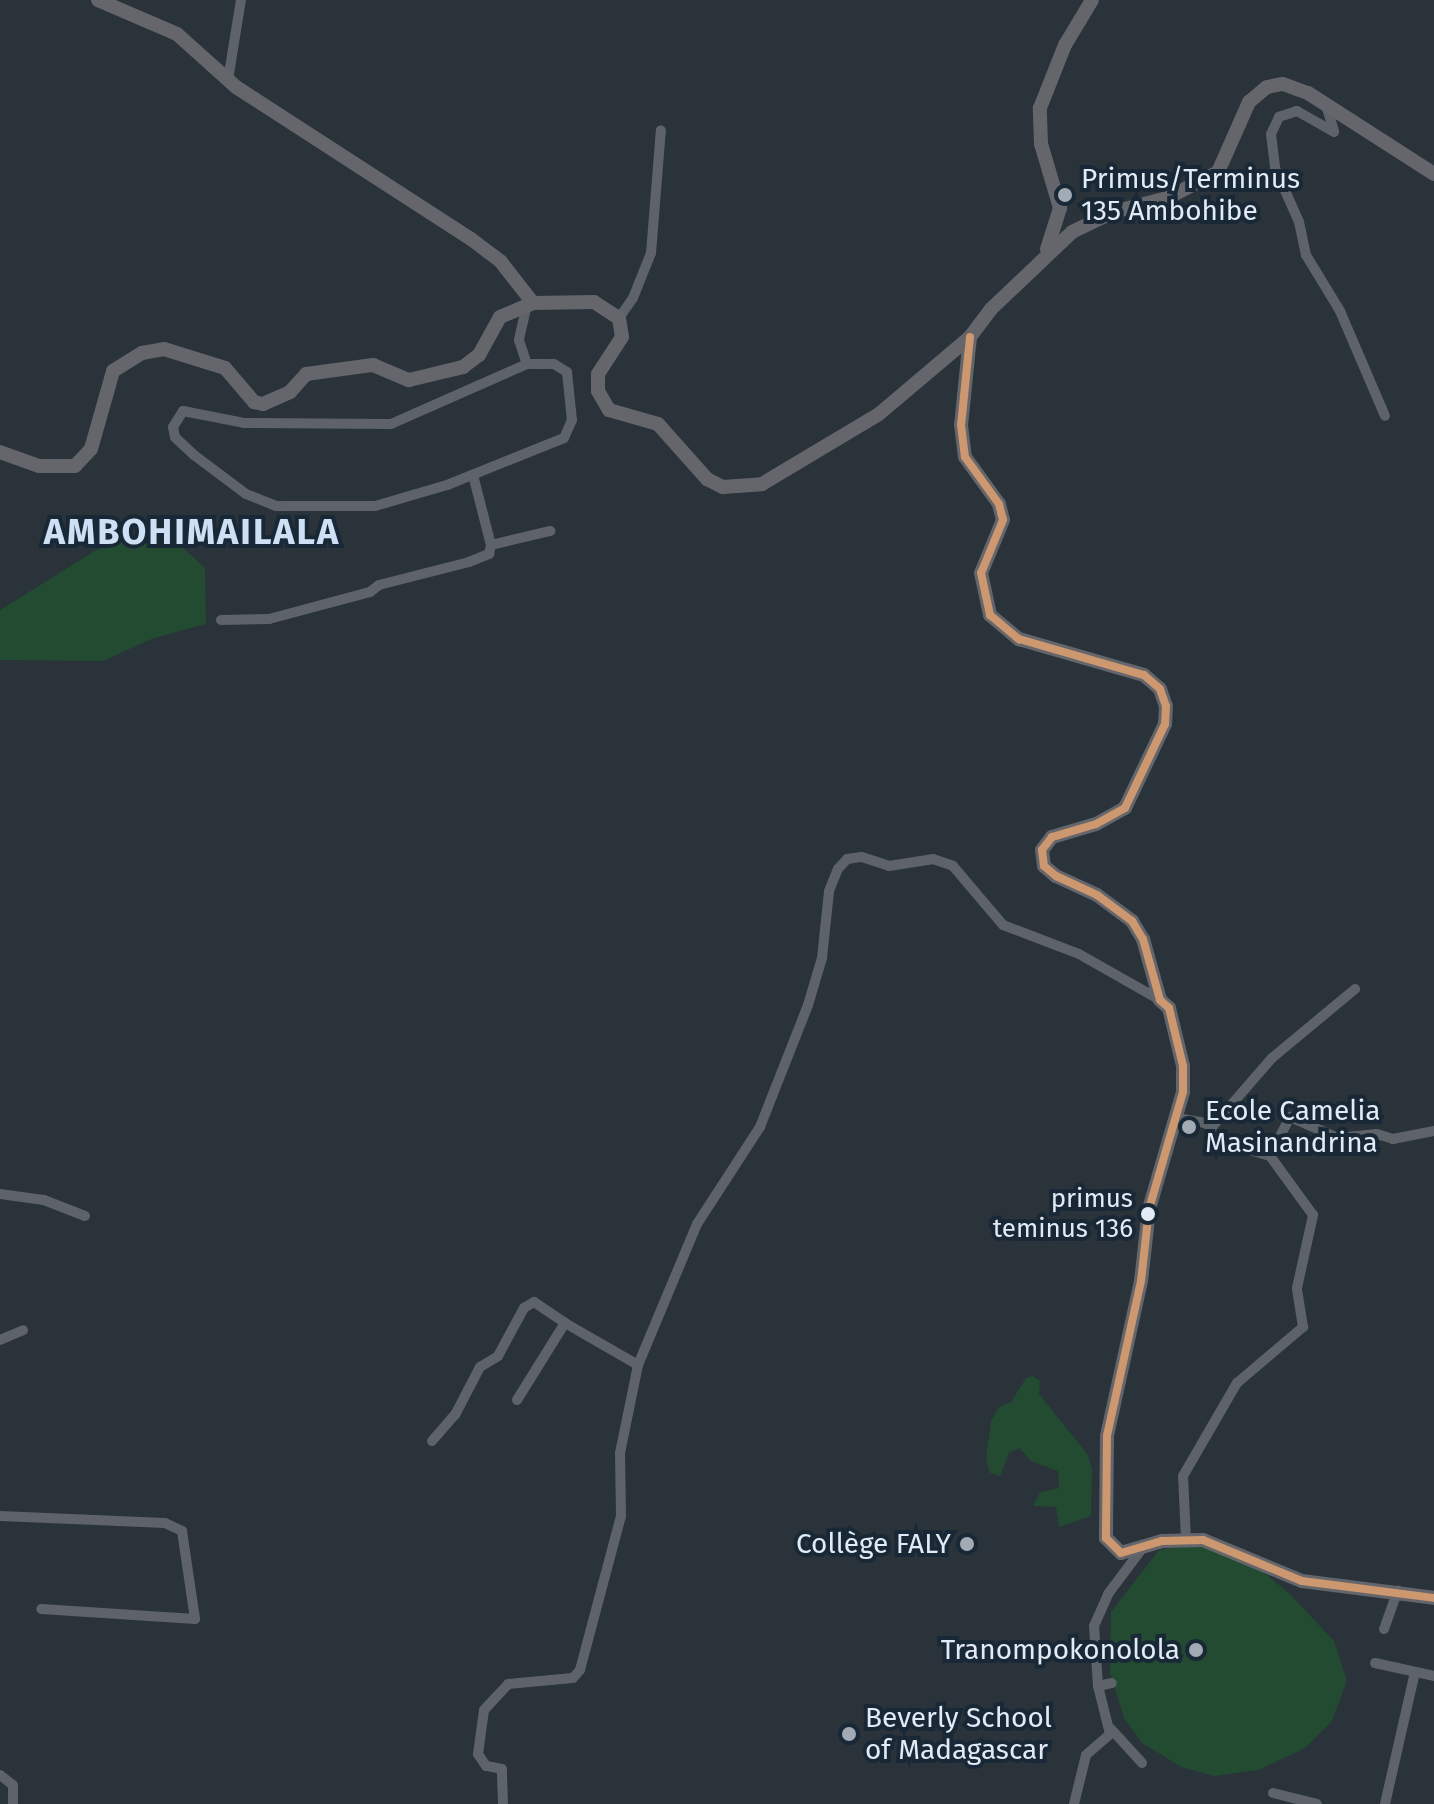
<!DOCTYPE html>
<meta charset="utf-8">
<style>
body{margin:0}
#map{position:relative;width:1434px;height:1804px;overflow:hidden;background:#2a323a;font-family:"Fira Sans",sans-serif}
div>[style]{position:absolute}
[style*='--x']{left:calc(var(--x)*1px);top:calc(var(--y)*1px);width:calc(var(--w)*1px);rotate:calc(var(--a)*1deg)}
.green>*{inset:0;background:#224b31}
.street>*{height:10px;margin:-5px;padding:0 5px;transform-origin:5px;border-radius:5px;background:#5d6369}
.secondary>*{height:14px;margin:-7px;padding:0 7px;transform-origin:7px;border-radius:7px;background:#64666b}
.bus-1>*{height:8px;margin:-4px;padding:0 4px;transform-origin:4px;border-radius:4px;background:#cd976f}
.dots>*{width:22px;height:22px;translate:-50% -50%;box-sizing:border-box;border:4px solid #192836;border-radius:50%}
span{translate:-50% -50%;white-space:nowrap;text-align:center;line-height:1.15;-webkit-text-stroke:8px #192836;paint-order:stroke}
.bus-label{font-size:26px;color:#e2ebf5}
.right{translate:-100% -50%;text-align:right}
.poi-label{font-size:28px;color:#e2ebf5}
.left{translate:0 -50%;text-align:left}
.district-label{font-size:36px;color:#cee1f4;font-weight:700;letter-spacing:2px}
</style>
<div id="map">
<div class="green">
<i style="clip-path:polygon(138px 536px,180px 545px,205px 568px,206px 624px,154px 638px,103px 661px,0 660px,0 610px,96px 550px)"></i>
<i style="clip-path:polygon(1033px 1376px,1040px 1381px,1039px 1394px,1088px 1455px,1092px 1470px,1091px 1516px,1059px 1527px,1056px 1507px,1033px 1506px,1040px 1492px,1059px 1488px,1058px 1471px,1031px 1461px,1019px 1448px,1009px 1453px,1000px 1476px,990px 1473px,986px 1459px,991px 1421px,999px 1407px,1011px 1402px,1026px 1378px)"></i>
<i style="clip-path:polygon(1190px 1545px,1225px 1551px,1262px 1571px,1290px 1594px,1334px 1641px,1347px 1681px,1332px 1721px,1305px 1748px,1259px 1770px,1214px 1776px,1181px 1767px,1142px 1743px,1124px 1718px,1110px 1672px,1111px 1612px,1159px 1550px)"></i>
</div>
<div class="street">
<i style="--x:228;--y:80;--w:81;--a:-80.8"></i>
<i style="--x:1326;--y:105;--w:28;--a:73"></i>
<i style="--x:1334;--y:132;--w:43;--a:-150.4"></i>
<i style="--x:1297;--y:111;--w:19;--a:162"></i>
<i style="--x:1279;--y:117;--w:19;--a:115"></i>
<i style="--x:1271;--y:134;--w:34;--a:83"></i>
<i style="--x:1275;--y:168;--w:59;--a:66"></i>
<i style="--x:1299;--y:222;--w:34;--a:78"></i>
<i style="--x:1306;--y:255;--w:66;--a:58.7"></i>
<i style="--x:1340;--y:311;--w:114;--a:66.8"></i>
<i style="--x:526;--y:309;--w:32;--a:103"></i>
<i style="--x:519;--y:340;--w:25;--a:72"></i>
<i style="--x:527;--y:364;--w:27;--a:0"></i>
<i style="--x:554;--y:364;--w:15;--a:32"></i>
<i style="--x:567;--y:372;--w:48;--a:84.1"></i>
<i style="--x:572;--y:420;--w:20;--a:114"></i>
<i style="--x:564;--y:438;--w:126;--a:158.1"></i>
<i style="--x:447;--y:485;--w:75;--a:163.7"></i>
<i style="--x:375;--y:506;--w:99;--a:180"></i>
<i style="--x:276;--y:506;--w:32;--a:-158"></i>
<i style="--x:246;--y:494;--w:65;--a:-143.1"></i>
<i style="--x:194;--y:455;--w:26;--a:-137"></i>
<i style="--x:175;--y:437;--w:10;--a:-101"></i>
<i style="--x:173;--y:427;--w:19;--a:-58"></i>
<i style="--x:183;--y:411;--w:62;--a:11.1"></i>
<i style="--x:244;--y:423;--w:147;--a:0.4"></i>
<i style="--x:391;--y:424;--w:149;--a:-23.8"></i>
<i style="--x:619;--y:318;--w:24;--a:-55"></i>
<i style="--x:633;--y:298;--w:48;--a:-68.2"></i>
<i style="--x:651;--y:253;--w:123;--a:-85.4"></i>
<i style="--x:473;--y:475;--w:72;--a:75.6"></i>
<i style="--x:491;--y:545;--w:61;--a:-13.3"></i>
<i style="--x:221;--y:620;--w:48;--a:-1.2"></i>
<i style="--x:269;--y:619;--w:105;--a:-15"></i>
<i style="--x:370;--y:592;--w:11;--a:-38"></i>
<i style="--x:379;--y:585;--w:93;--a:-14.3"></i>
<i style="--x:469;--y:562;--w:22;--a:-22"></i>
<i style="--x:489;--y:554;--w:9;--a:-77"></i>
<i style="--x:1177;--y:1118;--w:29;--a:10"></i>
<i style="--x:1206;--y:1123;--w:25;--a:50"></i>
<i style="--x:1222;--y:1142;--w:50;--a:16.3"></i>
<i style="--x:1270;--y:1156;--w:44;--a:-62.9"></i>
<i style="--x:1290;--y:1117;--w:52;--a:23.6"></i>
<i style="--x:1338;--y:1138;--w:39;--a:-6"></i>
<i style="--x:1377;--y:1134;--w:17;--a:17"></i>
<i style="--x:1393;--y:1139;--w:42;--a:-11"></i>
<i style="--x:1212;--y:1127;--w:91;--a:-49"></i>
<i style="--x:1272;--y:1058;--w:108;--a:-39.7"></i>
<i style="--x:0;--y:1194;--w:44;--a:7.8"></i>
<i style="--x:44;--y:1200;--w:44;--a:21.3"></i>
<i style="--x:0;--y:1340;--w:25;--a:-23"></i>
<i style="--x:517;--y:1400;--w:91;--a:-58.1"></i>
<i style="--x:565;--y:1323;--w:84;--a:29.9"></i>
<i style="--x:432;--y:1441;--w:35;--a:-49"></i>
<i style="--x:455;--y:1415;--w:54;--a:-62.5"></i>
<i style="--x:480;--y:1367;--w:21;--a:-31"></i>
<i style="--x:498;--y:1356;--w:55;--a:-61.6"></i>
<i style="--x:524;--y:1308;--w:12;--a:-31"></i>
<i style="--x:534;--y:1302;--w:37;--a:34"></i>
<i style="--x:0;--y:1516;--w:165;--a:2.4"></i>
<i style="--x:165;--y:1523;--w:19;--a:25"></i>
<i style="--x:182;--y:1531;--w:89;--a:81.6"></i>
<i style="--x:195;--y:1619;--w:154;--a:-176.3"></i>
<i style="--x:1186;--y:1539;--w:63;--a:-92.7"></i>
<i style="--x:1183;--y:1476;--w:108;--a:-59.9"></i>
<i style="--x:1237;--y:1383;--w:87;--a:-40.3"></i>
<i style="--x:1303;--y:1327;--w:39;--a:-99"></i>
<i style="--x:1297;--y:1288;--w:75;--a:-77.6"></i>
<i style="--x:1313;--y:1215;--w:73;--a:-126.1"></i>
<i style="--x:1384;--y:1629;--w:41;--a:-70.3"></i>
<i style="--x:1375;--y:1663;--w:60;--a:12.4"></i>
<i style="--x:1098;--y:1686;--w:14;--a:-12"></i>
<i style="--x:1111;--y:1729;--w:46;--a:47.6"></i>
<i style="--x:0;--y:1775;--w:16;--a:38"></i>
<i style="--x:13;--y:1785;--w:19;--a:90"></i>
<i style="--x:1273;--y:1793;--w:45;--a:14"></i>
<i style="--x:503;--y:1804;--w:35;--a:-92"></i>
<i style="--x:502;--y:1769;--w:16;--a:-169"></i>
<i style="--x:486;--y:1766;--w:14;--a:-124"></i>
<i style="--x:478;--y:1754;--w:44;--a:-82.2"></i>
<i style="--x:484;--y:1710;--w:35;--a:-47"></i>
<i style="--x:508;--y:1684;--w:65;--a:-5.3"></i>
<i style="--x:573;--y:1678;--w:11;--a:-49"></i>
<i style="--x:580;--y:1670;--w:159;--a:-75.1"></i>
<i style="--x:621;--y:1516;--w:63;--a:-90.9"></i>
<i style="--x:620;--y:1453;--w:90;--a:-78.4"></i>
<i style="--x:638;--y:1365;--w:153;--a:-67.3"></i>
<i style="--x:697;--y:1224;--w:116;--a:-57"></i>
<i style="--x:760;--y:1127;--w:131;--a:-68.5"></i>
<i style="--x:808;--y:1005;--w:49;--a:-73.4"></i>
<i style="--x:822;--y:958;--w:67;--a:-84"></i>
<i style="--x:829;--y:891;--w:24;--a:-68"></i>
<i style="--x:838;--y:869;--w:13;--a:-48"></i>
<i style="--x:847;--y:859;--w:15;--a:-8"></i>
<i style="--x:862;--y:857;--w:28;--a:18"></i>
<i style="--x:889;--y:866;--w:45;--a:-9"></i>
<i style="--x:933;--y:859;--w:21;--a:19"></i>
<i style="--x:953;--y:866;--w:77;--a:49.7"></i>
<i style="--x:1003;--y:925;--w:81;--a:20.9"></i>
<i style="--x:1079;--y:954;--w:93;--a:29.6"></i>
<i style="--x:1074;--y:1804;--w:50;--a:-76.2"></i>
<i style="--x:1086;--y:1755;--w:32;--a:-41"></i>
<i style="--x:1110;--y:1734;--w:49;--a:-104"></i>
<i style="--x:1098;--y:1686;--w:60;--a:-93.8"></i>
<i style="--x:1094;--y:1626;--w:35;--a:-66"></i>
<i style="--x:1108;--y:1594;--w:55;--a:-53.1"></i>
<i style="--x:1385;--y:1804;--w:135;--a:-77.2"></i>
</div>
<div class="secondary">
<i style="--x:98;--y:0;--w:86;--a:23.3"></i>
<i style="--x:177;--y:34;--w:79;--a:41.9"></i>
<i style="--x:236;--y:87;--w:280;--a:32.9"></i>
<i style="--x:471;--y:239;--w:38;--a:37"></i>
<i style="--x:501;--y:262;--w:52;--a:52"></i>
<i style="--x:1047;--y:249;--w:43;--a:-72.4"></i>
<i style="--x:1060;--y:208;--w:67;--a:-106.5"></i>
<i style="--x:1041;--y:144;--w:36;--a:-92"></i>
<i style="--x:1040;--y:108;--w:68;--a:-68.4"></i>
<i style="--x:1065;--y:45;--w:52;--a:-59"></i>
<i style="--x:970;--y:337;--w:88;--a:95.8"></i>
<i style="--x:961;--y:425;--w:32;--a:83"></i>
<i style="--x:965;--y:457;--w:58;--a:54.1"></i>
<i style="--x:999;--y:504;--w:16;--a:76"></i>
<i style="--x:1003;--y:520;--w:57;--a:112.5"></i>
<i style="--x:981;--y:573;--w:43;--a:77.9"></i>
<i style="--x:990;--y:615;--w:38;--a:40"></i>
<i style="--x:1019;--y:639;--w:130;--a:16.1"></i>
<i style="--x:1144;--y:675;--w:21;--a:41"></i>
<i style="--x:1160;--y:689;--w:18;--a:71"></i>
<i style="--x:1166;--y:706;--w:18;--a:93"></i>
<i style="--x:1165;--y:724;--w:93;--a:115.5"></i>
<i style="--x:1125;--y:808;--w:33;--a:151"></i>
<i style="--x:1096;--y:824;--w:46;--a:163.5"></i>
<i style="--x:1052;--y:837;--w:16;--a:128"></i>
<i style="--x:1042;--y:850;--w:16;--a:83"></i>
<i style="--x:1044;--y:866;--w:16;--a:40"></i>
<i style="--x:1056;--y:876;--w:45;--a:24.9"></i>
<i style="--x:1097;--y:895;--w:44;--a:36.6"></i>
<i style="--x:1132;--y:921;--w:21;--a:59"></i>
<i style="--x:1143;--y:939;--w:63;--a:74.4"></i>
<i style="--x:1160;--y:1000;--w:12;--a:42"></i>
<i style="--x:1169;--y:1008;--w:60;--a:76.4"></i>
<i style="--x:1183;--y:1066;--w:26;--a:90"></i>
<i style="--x:1183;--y:1092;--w:122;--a:106.2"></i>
<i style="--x:1149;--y:1209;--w:72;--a:96.3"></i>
<i style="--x:1141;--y:1281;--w:159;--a:102.4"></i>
<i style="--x:1107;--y:1436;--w:102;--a:90.6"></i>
<i style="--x:1106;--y:1538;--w:21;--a:45"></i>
<i style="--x:1121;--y:1553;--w:43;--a:-16.3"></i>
<i style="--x:1162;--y:1541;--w:41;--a:-1.4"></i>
<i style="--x:1203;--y:1540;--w:107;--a:22.5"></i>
<i style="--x:1302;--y:1581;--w:133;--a:7.3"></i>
<i style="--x:0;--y:452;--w:41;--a:19.7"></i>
<i style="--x:39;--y:466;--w:36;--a:0"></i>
<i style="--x:75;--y:466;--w:23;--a:-47"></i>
<i style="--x:91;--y:449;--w:81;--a:-74.2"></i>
<i style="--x:113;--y:371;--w:34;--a:-32"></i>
<i style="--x:142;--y:353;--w:22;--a:-10"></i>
<i style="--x:164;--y:349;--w:64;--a:17.3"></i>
<i style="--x:225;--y:368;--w:45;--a:49.5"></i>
<i style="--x:254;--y:402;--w:9;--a:13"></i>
<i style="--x:263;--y:404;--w:30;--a:-24"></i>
<i style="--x:290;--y:392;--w:24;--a:-48"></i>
<i style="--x:306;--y:374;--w:68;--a:-7.7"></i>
<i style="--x:373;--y:365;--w:39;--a:23"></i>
<i style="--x:409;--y:380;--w:56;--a:-13.5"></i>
<i style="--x:463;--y:367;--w:20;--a:-37"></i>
<i style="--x:479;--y:355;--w:43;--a:-61.1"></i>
<i style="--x:500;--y:317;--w:36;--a:-23"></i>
<i style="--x:533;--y:303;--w:61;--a:-0.9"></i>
<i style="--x:594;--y:302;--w:30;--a:33"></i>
<i style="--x:619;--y:318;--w:19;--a:81"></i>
<i style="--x:622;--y:337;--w:44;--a:123"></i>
<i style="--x:598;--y:374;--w:17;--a:90"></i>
<i style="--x:598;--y:391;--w:22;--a:60"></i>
<i style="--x:609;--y:410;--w:51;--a:15.9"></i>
<i style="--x:658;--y:424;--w:74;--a:48.3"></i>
<i style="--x:707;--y:479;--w:18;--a:27"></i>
<i style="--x:723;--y:487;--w:39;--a:-4"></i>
<i style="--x:762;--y:484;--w:136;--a:-30.9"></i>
<i style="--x:879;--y:414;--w:119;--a:-40.2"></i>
<i style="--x:970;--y:337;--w:35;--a:-53"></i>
<i style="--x:991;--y:309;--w:112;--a:-43.5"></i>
<i style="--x:1072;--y:232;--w:46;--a:-26"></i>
<i style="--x:1113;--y:212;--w:56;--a:-14.5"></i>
<i style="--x:1167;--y:198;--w:57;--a:-27"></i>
<i style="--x:1218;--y:172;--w:77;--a:-66.1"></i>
<i style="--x:1249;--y:102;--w:23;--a:-40"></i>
<i style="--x:1267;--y:87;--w:16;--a:-11"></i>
<i style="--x:1283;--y:84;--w:27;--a:20"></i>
<i style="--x:1308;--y:93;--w:150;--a:32.7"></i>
</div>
<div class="bus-1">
<i style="--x:970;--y:337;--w:88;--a:95.8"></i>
<i style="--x:961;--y:425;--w:32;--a:83"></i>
<i style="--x:965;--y:457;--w:58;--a:54.1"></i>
<i style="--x:999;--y:504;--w:16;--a:76"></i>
<i style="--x:1003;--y:520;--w:57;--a:112.5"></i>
<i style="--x:981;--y:573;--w:43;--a:77.9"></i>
<i style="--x:990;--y:615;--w:38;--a:40"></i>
<i style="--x:1019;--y:639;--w:130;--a:16.1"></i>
<i style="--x:1144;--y:675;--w:21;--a:41"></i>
<i style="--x:1160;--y:689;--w:18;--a:71"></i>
<i style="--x:1166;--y:706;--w:18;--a:93"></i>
<i style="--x:1165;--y:724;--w:93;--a:115.5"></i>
<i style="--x:1125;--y:808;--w:33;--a:151"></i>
<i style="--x:1096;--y:824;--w:46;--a:163.5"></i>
<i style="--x:1052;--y:837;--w:16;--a:128"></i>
<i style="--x:1042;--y:850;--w:16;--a:83"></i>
<i style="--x:1044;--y:866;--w:16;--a:40"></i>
<i style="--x:1056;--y:876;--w:45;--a:24.9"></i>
<i style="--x:1097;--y:895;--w:44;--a:36.6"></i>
<i style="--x:1132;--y:921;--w:21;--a:59"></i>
<i style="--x:1143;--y:939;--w:63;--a:74.4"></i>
<i style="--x:1160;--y:1000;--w:12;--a:42"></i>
<i style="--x:1169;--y:1008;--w:60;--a:76.4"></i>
<i style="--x:1183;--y:1066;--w:26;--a:90"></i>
<i style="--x:1183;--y:1092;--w:122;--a:106.2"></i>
<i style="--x:1149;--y:1209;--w:72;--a:96.3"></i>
<i style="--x:1141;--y:1281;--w:159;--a:102.4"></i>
<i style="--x:1107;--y:1436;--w:102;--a:90.6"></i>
<i style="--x:1106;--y:1538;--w:21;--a:45"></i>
<i style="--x:1121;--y:1553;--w:43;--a:-16.3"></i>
<i style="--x:1162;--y:1541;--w:41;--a:-1.4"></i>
<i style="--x:1203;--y:1540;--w:107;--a:22.5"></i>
<i style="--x:1302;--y:1581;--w:133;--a:7.3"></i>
</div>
<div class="dots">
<i style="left:1065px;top:195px;background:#a2aab4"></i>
<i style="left:1189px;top:1127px;background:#a2aab4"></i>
<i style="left:1148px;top:1214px;background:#e2ebf5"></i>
<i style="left:967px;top:1544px;background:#a2aab4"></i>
<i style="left:1196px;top:1650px;background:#a2aab4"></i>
<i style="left:849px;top:1734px;background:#a2aab4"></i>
</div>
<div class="bus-label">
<span class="right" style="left:1133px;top:1214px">primus<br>teminus 136</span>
</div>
<div class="poi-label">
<span class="left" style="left:1081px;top:195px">Primus/Terminus<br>135 Ambohibe</span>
<span class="left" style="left:1205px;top:1127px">Ecole Camelia<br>Masinandrina</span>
<span class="right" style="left:951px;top:1544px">Collège FALY</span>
<span class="right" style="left:1180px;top:1650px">Tranompokonolola</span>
<span class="left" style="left:865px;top:1734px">Beverly School<br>of Madagascar</span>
</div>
<div class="district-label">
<span style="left:192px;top:533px">AMBOHIMAILALA</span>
</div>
</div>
